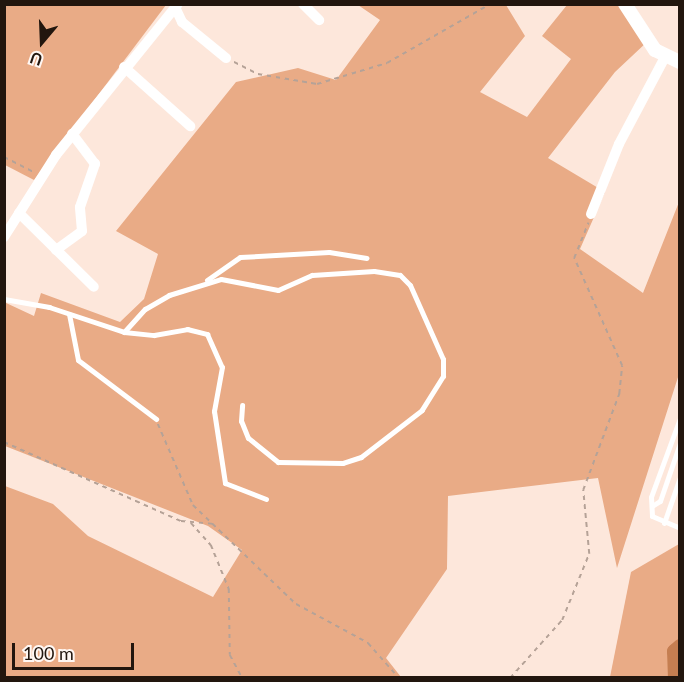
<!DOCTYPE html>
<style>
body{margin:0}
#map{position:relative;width:684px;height:682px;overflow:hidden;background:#fde7db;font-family:Lato,sans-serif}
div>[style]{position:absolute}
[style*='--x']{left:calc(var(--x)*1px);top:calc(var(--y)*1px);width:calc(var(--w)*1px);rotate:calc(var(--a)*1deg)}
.green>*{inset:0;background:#e9ab86}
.river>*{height:15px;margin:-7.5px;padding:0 7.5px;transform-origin:7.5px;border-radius:7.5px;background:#c57e51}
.path>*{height:1.5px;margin-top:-0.75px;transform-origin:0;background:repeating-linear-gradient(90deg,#b5a297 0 4.5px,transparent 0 9px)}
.service>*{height:5px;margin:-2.5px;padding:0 2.5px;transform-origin:2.5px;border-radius:2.5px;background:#fff}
.minor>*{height:10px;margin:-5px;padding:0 5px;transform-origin:5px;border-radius:5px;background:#fff}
.secondary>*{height:14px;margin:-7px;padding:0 7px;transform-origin:7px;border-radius:7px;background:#fff}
span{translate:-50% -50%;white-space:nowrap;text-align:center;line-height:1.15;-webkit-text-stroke:5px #fff7f3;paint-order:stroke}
.frame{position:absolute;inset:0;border:6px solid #22160e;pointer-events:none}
.north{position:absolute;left:12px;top:12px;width:60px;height:60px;-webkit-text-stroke:4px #fff7f3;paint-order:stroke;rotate:199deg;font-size:16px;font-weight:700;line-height:24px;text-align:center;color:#22160e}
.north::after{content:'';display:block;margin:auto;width:21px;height:27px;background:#22160e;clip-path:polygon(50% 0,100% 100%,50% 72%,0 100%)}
.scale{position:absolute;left:12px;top:643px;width:122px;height:27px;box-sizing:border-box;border:3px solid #22160e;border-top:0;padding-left:8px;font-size:18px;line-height:21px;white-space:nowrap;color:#22160e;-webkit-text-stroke:4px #fff7f3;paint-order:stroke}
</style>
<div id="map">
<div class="green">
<i style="clip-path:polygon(4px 5px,166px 5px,34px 180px,5px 165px)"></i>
<i style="clip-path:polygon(358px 5px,506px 5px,525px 36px,480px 92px,527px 117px,571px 59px,542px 36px,567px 5px,628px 5px,648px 41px,615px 72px,548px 158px,605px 192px,580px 249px,643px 293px,679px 202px,679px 374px,617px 568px,598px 478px,448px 496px,447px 569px,386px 658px,401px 677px,5px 677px,5px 486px,53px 504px,88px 536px,213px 597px,242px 550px,208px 526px,5px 446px,4px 302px,34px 316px,41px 293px,120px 322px,144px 299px,158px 254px,116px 231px,236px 82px,298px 68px,336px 80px,380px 20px)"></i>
<i style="clip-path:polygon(679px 544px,679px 677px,610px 677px,631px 572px)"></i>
</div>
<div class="river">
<i style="--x:675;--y:678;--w:27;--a:-92"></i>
<i style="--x:674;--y:651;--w:8;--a:-40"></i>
</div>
<div class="path">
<i style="--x:234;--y:62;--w:27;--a:27"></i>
<i style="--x:258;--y:74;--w:60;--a:9.6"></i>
<i style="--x:317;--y:84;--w:73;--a:-16.7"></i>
<i style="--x:387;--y:63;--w:119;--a:-29.8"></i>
<i style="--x:4;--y:157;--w:33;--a:27"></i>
<i style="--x:158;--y:424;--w:88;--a:66.6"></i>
<i style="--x:193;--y:505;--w:143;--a:43.9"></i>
<i style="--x:296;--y:604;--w:82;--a:28.4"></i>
<i style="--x:368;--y:643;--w:47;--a:48.5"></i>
<i style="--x:4;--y:442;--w:194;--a:24.1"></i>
<i style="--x:181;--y:521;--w:33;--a:5"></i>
<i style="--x:191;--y:523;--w:30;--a:48"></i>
<i style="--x:211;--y:545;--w:48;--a:67.8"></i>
<i style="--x:229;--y:589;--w:66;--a:89.1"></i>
<i style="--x:230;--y:655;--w:26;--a:62"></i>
<i style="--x:510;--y:678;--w:78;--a:-48.1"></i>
<i style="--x:562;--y:620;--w:71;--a:-67.8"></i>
<i style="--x:589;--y:554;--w:64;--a:-95.4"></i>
<i style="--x:583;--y:490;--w:103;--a:-69.4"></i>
<i style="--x:619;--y:394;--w:28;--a:-84"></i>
<i style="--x:622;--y:366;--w:118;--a:-114"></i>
<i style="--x:574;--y:258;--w:38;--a:-68"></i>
</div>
<div class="service">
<i style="--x:207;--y:280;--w:40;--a:-34.9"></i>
<i style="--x:240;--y:257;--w:89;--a:-3.2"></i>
<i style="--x:329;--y:252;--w:38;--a:9"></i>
<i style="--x:4;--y:299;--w:46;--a:10.1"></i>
<i style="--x:49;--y:307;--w:79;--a:18.4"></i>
<i style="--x:124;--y:332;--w:30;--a:6"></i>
<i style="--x:154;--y:335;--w:34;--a:-10"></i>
<i style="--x:187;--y:329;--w:21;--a:14"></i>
<i style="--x:207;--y:334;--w:36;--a:66"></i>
<i style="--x:222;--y:367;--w:45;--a:100.3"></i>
<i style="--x:214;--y:411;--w:73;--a:81.3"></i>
<i style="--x:225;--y:483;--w:44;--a:21.3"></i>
<i style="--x:69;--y:314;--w:47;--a:78.9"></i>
<i style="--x:78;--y:360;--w:98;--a:37.1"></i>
<i style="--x:124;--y:332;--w:31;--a:-48"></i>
<i style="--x:145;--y:309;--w:28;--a:-30"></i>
<i style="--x:169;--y:295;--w:54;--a:-17.1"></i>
<i style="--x:221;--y:279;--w:58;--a:10.9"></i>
<i style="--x:278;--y:290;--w:37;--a:-24"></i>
<i style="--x:312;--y:275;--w:62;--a:-3.7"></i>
<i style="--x:374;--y:271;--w:26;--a:9"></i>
<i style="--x:400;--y:275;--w:14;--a:45"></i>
<i style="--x:410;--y:285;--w:81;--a:66"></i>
<i style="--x:443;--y:359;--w:17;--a:90"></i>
<i style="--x:443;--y:376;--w:40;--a:122"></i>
<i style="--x:422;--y:410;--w:77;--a:142.4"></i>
<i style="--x:361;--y:457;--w:19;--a:162"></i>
<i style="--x:343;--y:463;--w:65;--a:-179.1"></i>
<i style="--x:278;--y:462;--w:38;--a:-141"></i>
<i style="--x:248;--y:438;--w:18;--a:-112"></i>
<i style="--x:241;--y:421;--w:16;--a:-86"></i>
<i style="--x:680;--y:418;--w:84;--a:110.2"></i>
<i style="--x:651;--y:497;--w:19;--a:87"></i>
<i style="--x:652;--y:516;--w:30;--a:23"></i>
<i style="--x:652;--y:506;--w:9;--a:-32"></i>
<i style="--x:660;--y:501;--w:61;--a:-71"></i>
<i style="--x:664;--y:523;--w:49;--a:-70.8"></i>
</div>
<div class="minor">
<i style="--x:303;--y:4;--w:23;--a:45"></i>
<i style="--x:175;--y:7;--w:17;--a:65"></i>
<i style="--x:182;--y:22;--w:57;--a:39.3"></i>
<i style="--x:124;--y:67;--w:89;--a:41.8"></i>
<i style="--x:19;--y:213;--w:105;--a:44.6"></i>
<i style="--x:591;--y:214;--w:75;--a:-68.2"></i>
<i style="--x:619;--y:144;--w:98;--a:-62.1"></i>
<i style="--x:4;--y:237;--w:97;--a:-57.6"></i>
<i style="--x:56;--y:155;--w:194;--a:-51.1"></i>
<i style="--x:56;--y:250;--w:32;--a:-36"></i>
<i style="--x:82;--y:231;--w:24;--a:-95"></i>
<i style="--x:80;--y:207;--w:46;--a:-70.8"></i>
<i style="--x:95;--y:164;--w:38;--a:-127"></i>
</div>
<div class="secondary">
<i style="--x:625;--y:4;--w:55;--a:56.9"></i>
<i style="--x:655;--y:50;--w:28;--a:26"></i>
</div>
<div class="frame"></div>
<div class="north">U</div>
<div class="scale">100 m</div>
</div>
